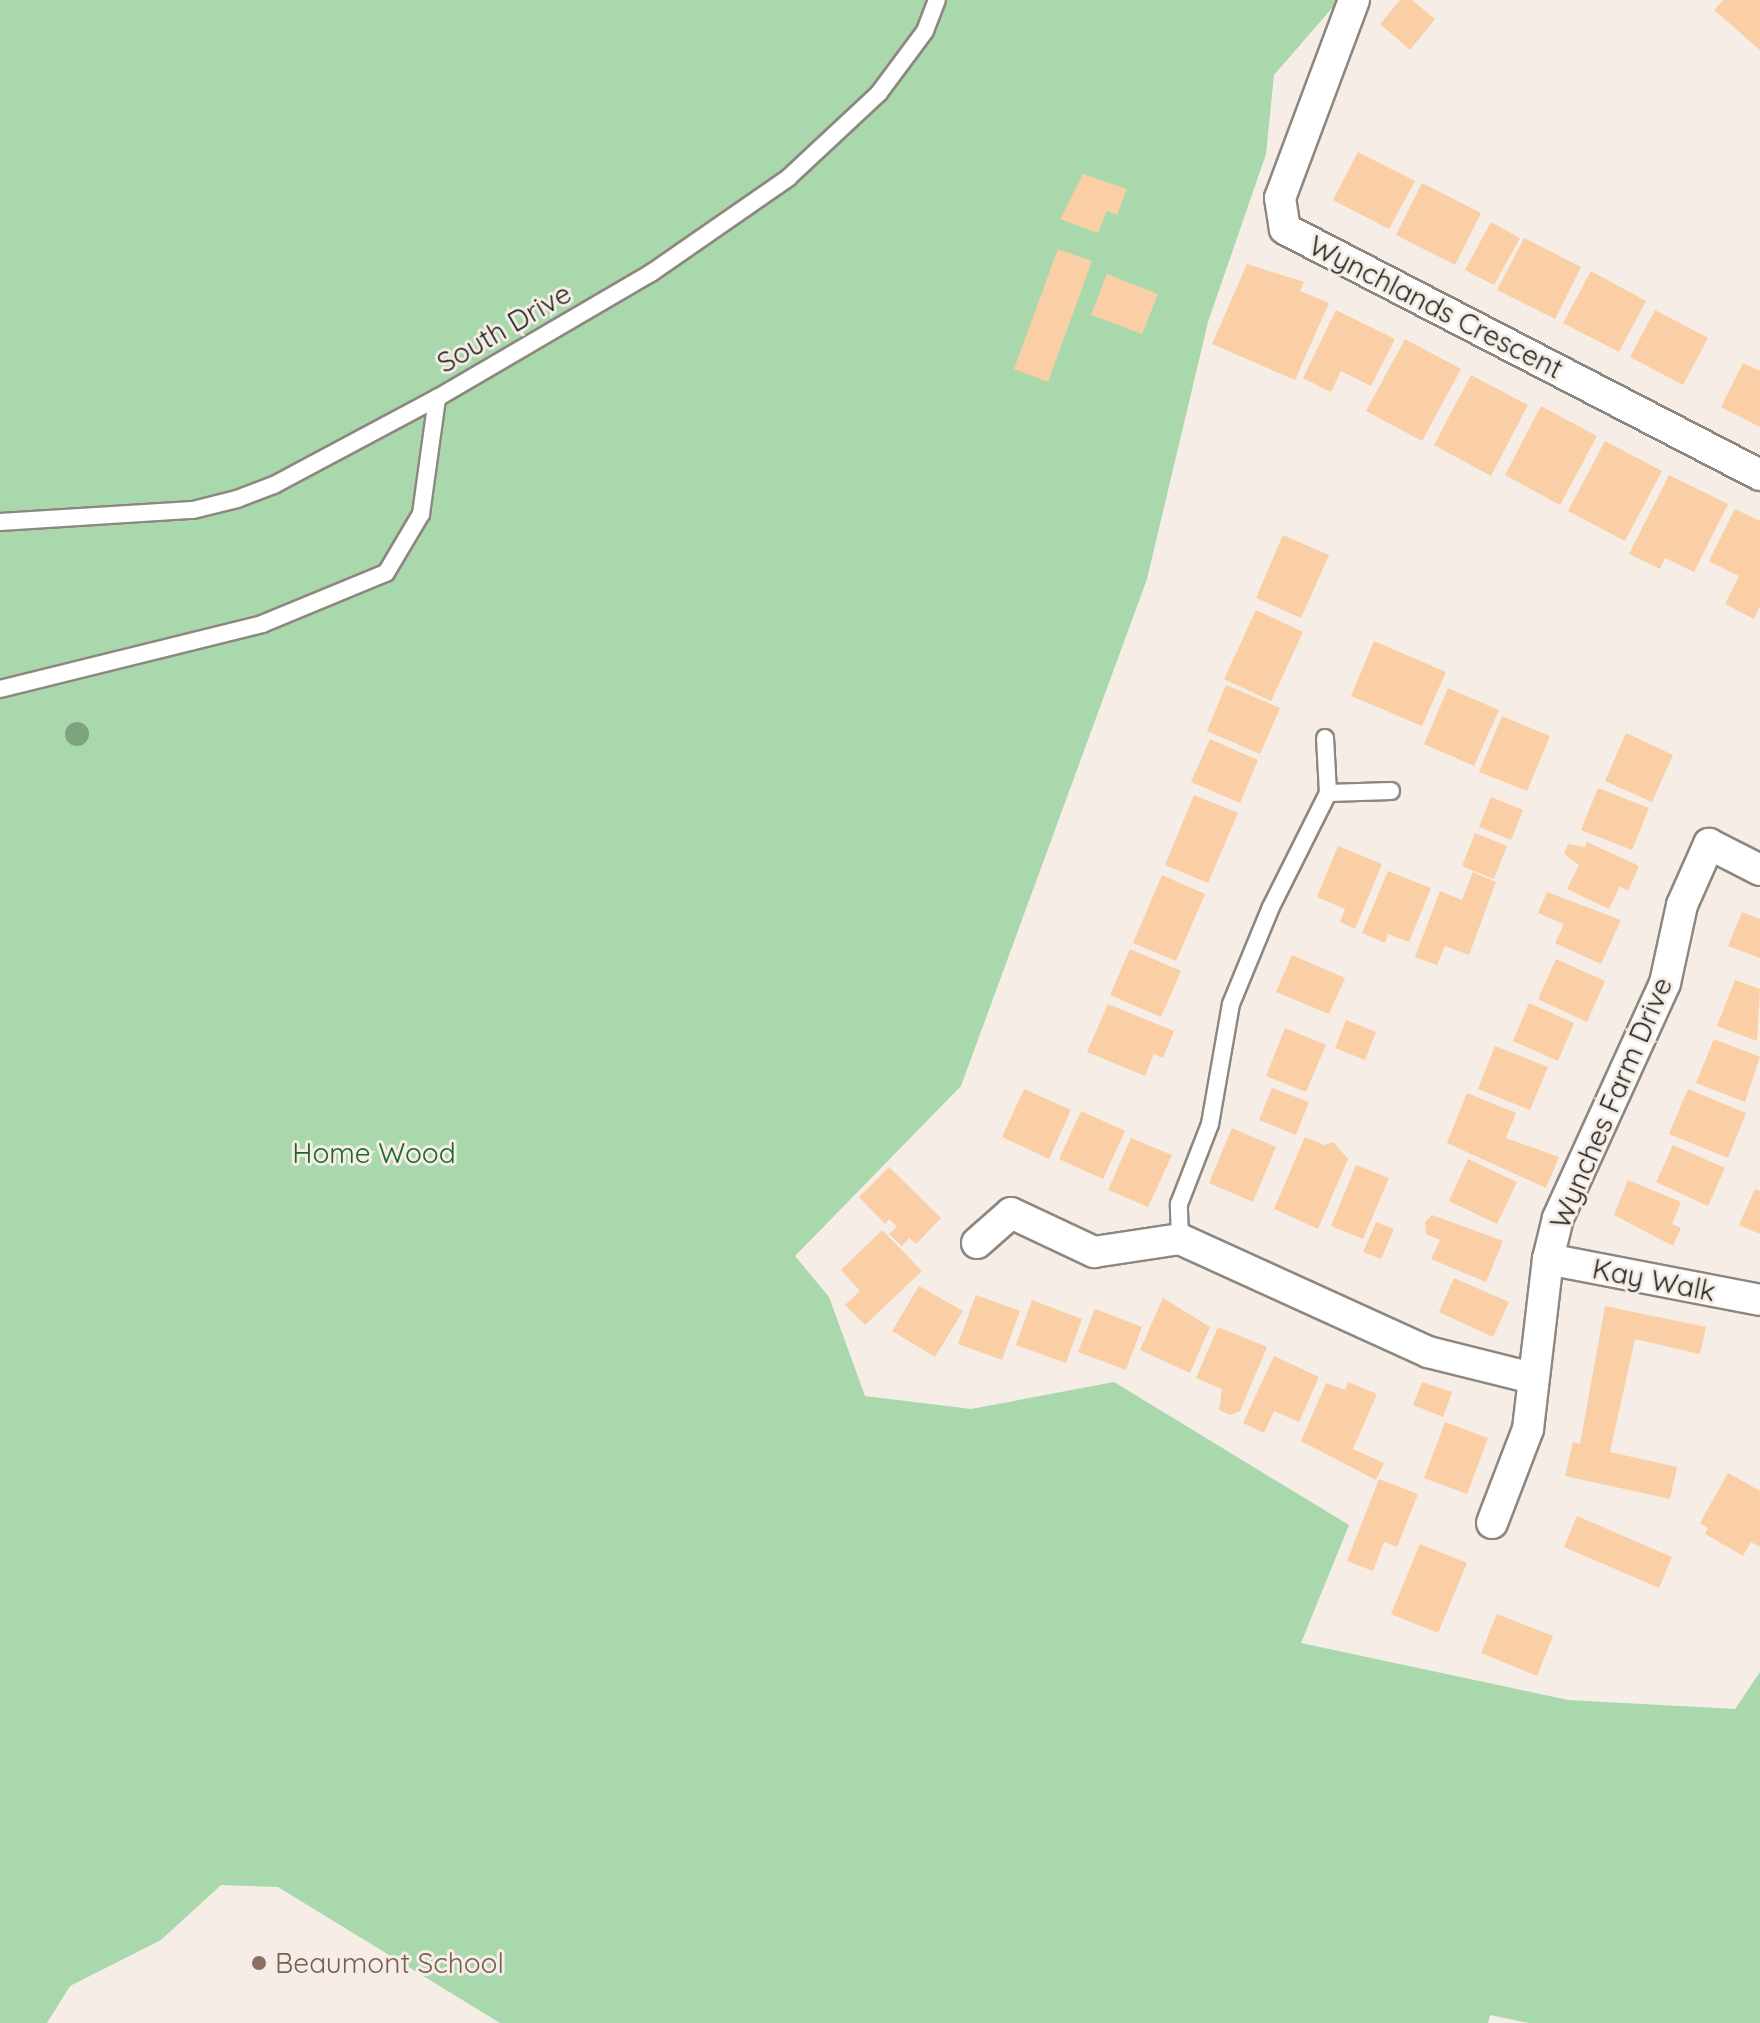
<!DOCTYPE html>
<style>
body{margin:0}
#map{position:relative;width:1760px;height:2023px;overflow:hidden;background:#f5ede6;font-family:Quicksand,sans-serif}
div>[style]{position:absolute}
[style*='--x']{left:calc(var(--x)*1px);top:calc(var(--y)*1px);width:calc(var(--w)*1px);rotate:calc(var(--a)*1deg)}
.green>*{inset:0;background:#a8d8ab}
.building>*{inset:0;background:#facfa5}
.roads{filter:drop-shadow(2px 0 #8e8780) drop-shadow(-2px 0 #8e8780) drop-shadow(0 2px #8e8780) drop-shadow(0 -2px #8e8780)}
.lane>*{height:16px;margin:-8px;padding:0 8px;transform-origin:8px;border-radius:8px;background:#fff}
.street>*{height:30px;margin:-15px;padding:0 15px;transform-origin:15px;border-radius:15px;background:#fff}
.trees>*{width:24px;height:24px;margin:-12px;border-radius:50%;background:#7da47e}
.dots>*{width:22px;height:22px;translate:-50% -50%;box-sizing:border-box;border:4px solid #f5ede6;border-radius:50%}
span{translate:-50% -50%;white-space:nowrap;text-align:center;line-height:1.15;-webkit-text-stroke:6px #f5ede6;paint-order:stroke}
.street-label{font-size:28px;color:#24221f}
.park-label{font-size:28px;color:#1a6828}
.education-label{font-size:28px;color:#785e54}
.left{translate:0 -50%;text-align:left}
</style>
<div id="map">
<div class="green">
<i style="clip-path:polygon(0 0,1339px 0,1274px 75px,1266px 154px,1208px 322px,1147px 579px,961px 1086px,795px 1256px,829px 1297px,865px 1396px,971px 1409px,1114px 1382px,1349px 1525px,1301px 1643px,1568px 1700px,1735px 1709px,1760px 1672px,1760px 2023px,1529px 2023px,1490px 2015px,1488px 2023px,500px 2023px,278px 1887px,221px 1885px,161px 1940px,70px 1986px,47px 2023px,0 2023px)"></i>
</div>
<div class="building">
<i style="clip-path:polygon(1400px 0,1412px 0,1435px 19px,1410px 50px,1380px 24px)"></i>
<i style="clip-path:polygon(1723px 0,1760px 0,1760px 50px,1714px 10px)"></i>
<i style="clip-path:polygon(1358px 152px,1415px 181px,1389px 229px,1333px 200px)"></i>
<i style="clip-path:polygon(1083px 174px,1127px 189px,1117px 215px,1107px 211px,1098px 233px,1060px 219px)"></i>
<i style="clip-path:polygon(1422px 183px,1481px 213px,1455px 265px,1396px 235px)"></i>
<i style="clip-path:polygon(1491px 222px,1520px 238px,1494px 285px,1465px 270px)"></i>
<i style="clip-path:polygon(1524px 238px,1581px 267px,1555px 319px,1497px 290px)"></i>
<i style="clip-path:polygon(1058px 249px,1092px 261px,1048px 382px,1014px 369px)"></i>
<i style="clip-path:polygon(1247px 264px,1304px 282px,1300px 291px,1329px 303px,1295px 380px,1212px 344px)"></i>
<i style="clip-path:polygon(1591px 271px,1646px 301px,1619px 352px,1563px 323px)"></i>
<i style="clip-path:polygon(1107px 274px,1158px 294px,1142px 334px,1091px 315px)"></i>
<i style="clip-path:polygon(1336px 310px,1395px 339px,1371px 386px,1341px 371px,1331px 392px,1303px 378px)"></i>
<i style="clip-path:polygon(1655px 310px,1708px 338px,1683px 385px,1630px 357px)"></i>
<i style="clip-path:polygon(1405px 339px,1461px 369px,1422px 441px,1366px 411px)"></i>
<i style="clip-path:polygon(1743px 363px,1760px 371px,1760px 427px,1721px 407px)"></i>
<i style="clip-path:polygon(1471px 375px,1528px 405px,1491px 476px,1434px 445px)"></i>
<i style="clip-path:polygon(1541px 406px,1597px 436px,1560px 505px,1505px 475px)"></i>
<i style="clip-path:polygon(1605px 441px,1662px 471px,1625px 541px,1568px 511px)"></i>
<i style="clip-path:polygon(1669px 475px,1728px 504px,1694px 572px,1665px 558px,1660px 569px,1629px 554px)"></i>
<i style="clip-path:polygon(1735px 509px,1760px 521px,1760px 606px,1754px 619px,1725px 604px,1739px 576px,1709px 561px)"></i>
<i style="clip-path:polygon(1283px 535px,1329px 555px,1301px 618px,1256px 598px)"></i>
<i style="clip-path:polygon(1256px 610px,1303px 632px,1271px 701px,1224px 679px)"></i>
<i style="clip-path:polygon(1374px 641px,1446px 672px,1422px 726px,1351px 696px)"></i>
<i style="clip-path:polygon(1226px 685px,1280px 708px,1260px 754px,1207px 731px)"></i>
<i style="clip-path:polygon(1448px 688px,1499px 710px,1474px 766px,1424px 744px)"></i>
<i style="clip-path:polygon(1502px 716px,1550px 736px,1527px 791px,1479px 772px)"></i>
<i style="clip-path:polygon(1626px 733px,1673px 755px,1652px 802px,1605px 781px)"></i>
<i style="clip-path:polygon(1210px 739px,1258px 760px,1240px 803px,1191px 782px)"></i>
<i style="clip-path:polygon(1598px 788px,1649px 808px,1632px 850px,1581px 830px)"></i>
<i style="clip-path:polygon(1194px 795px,1238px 813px,1208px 883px,1165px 865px)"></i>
<i style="clip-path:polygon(1491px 797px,1523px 810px,1511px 840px,1479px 827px)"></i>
<i style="clip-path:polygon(1475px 833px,1507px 846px,1494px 879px,1462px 866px)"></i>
<i style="clip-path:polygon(1587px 842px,1639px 866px,1628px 891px,1620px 886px,1609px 909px,1567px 889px,1579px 865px,1564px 854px,1568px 844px,1585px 847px)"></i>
<i style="clip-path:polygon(1338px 846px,1382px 864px,1355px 929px,1340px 922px,1345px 909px,1317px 897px)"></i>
<i style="clip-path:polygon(1388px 871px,1431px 888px,1409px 942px,1388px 934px,1385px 943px,1362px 933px)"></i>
<i style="clip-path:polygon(1473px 872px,1496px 882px,1469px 955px,1445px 946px,1437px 965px,1415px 957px,1440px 891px,1462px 900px)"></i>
<i style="clip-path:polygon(1162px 875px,1205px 894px,1176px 961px,1133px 943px)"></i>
<i style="clip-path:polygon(1547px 892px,1621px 920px,1601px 964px,1555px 943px,1564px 924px,1538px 913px)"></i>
<i style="clip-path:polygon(1742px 912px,1760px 919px,1760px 958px,1728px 946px)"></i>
<i style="clip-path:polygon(1130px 949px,1181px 971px,1161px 1017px,1110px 995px)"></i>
<i style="clip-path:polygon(1292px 955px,1345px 978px,1329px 1014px,1276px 992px)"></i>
<i style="clip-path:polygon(1556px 959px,1605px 981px,1587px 1022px,1538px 999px)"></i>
<i style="clip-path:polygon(1735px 980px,1760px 989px,1757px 1041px,1717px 1026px)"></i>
<i style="clip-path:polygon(1529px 1003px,1574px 1023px,1558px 1061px,1513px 1041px)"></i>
<i style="clip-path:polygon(1108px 1004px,1174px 1031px,1163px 1058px,1154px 1054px,1145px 1076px,1087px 1052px)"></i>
<i style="clip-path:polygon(1346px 1020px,1376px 1032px,1365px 1060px,1335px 1048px)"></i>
<i style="clip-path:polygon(1285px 1028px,1326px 1045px,1306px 1092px,1266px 1076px)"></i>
<i style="clip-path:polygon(1714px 1039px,1760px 1057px,1745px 1102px,1696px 1083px)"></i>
<i style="clip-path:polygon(1495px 1046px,1548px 1067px,1530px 1110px,1478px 1089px)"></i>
<i style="clip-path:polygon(1272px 1088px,1309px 1102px,1296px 1135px,1259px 1120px)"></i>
<i style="clip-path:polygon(1024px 1089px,1071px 1110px,1049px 1159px,1002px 1137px)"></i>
<i style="clip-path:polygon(1688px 1089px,1746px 1113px,1728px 1158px,1669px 1134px)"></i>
<i style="clip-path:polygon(1467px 1093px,1516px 1113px,1506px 1138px,1559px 1157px,1546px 1188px,1447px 1143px)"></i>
<i style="clip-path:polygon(1081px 1111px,1125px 1131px,1103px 1179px,1059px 1159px)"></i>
<i style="clip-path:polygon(1232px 1128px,1276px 1147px,1253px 1202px,1209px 1183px)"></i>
<i style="clip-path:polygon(1305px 1137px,1324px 1145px,1333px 1142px,1348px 1159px,1318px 1229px,1274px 1209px)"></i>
<i style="clip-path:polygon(1131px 1138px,1172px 1155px,1148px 1207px,1108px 1190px)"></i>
<i style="clip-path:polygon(1673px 1145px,1725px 1168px,1708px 1206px,1656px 1182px)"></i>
<i style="clip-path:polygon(1468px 1159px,1517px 1182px,1497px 1224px,1449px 1201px)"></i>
<i style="clip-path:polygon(1356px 1165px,1389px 1178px,1363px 1239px,1331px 1226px)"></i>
<i style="clip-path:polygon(889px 1167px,941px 1218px,916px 1244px,909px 1238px,902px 1246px,889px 1234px,897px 1227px,889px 1219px,885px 1224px,859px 1197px)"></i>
<i style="clip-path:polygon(1628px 1180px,1681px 1202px,1672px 1224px,1681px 1228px,1673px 1246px,1614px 1215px)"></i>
<i style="clip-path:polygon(1755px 1189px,1760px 1191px,1760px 1234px,1739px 1225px)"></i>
<i style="clip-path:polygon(1432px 1215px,1503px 1241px,1486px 1282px,1431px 1259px,1440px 1240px,1426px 1234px,1425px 1222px)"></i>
<i style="clip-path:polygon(1376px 1222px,1394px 1229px,1381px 1259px,1363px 1252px)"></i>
<i style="clip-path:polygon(882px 1230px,922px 1271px,865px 1325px,845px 1305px,860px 1291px,841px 1270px)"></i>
<i style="clip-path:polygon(1454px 1278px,1509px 1302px,1493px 1337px,1439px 1312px)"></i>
<i style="clip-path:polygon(919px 1286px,963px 1311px,935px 1357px,892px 1331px)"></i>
<i style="clip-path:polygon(976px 1295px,1020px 1311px,1002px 1360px,958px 1344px)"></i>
<i style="clip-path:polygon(1163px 1298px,1210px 1327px,1190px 1373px,1140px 1350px)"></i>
<i style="clip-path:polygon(1032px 1300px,1082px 1319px,1066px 1363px,1016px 1345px)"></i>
<i style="clip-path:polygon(1605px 1306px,1706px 1327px,1700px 1354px,1635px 1339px,1610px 1452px,1677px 1467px,1670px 1499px,1565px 1476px,1573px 1442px,1580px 1444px)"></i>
<i style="clip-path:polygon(1095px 1309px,1142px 1327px,1126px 1370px,1078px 1352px)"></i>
<i style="clip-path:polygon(1218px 1327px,1267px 1347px,1240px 1411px,1230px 1415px,1219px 1410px,1222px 1389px,1196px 1378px)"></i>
<i style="clip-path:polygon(1274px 1356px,1319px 1377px,1299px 1422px,1274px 1411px,1264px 1433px,1243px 1423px)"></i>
<i style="clip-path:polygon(1348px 1382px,1377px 1394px,1353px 1449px,1384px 1463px,1376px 1480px,1301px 1441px,1326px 1383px,1345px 1390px)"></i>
<i style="clip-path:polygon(1422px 1382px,1452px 1392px,1443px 1417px,1413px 1405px)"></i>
<i style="clip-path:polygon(1445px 1422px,1488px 1438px,1467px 1494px,1424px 1478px)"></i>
<i style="clip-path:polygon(1728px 1473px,1760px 1491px,1760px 1547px,1751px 1542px,1743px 1556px,1705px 1534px,1708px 1528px,1700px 1523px)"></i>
<i style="clip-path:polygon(1379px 1479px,1418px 1494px,1397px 1547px,1384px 1542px,1373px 1571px,1347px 1561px)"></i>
<i style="clip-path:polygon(1577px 1516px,1672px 1557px,1659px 1588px,1564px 1547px)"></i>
<i style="clip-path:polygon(1420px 1544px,1467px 1563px,1438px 1633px,1391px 1614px)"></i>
<i style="clip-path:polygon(1497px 1614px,1553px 1636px,1537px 1676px,1481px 1653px)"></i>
</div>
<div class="roads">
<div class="lane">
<i style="--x:0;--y:522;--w:193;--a:-3.6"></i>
<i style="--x:193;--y:510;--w:45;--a:-14"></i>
<i style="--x:237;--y:499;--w:40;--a:-21"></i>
<i style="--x:274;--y:485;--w:185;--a:-28.1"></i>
<i style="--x:437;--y:398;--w:248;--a:-30.3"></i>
<i style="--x:651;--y:273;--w:167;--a:-34.7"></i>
<i style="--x:788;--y:178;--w:125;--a:-43"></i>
<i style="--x:879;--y:93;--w:77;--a:-53.4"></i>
<i style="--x:925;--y:31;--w:33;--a:-69"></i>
<i style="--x:0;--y:689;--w:270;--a:-13.9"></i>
<i style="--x:262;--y:624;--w:134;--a:-22.4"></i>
<i style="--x:386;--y:573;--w:69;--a:-59.3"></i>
<i style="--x:421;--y:514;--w:117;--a:-82.1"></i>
<i style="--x:1328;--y:793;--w:63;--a:-1.8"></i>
<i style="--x:1180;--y:1239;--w:35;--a:-92"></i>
<i style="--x:1179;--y:1204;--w:86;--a:-68.8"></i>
<i style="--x:1210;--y:1124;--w:122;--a:-80.1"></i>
<i style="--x:1231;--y:1004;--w:105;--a:-67.6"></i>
<i style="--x:1271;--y:907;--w:127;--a:-63.4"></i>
<i style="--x:1328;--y:793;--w:55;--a:-93.1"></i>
</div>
<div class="street">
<i style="--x:1354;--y:0;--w:211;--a:110.5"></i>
<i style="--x:1280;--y:198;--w:31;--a:81"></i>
<i style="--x:1285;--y:229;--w:535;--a:27.38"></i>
<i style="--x:977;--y:1243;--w:45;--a:-41.4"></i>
<i style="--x:1011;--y:1213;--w:92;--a:25.2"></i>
<i style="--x:1094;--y:1252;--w:87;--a:-8.6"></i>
<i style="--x:1180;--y:1239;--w:273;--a:24.5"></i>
<i style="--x:1428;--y:1352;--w:107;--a:14"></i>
<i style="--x:1548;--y:1259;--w:216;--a:10.9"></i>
<i style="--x:1492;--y:1523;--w:101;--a:-69"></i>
<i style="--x:1528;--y:1429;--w:171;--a:-83.3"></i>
<i style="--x:1548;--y:1259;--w:42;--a:-76.3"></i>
<i style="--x:1558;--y:1218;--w:258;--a:-65.5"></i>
<i style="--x:1665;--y:983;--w:80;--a:-77.7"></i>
<i style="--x:1682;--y:905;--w:67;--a:-66.1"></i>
<i style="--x:1709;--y:844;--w:57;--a:27"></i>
</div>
</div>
<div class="trees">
<i style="left:77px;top:734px"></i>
</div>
<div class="dots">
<i style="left:259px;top:1963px;background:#8d6e63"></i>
</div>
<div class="street-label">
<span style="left:1436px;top:307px;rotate:27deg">Wynchlands Crescent</span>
<span style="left:504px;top:328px;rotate:-30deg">South Drive</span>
<span style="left:1611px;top:1103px;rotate:-67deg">Wynches Farm Drive</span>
<span style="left:1654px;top:1280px;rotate:11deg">Kay Walk</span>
</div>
<div class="park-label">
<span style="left:374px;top:1153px">Home Wood</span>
</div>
<div class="education-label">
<span class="left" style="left:275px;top:1963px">Beaumont School</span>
</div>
</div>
